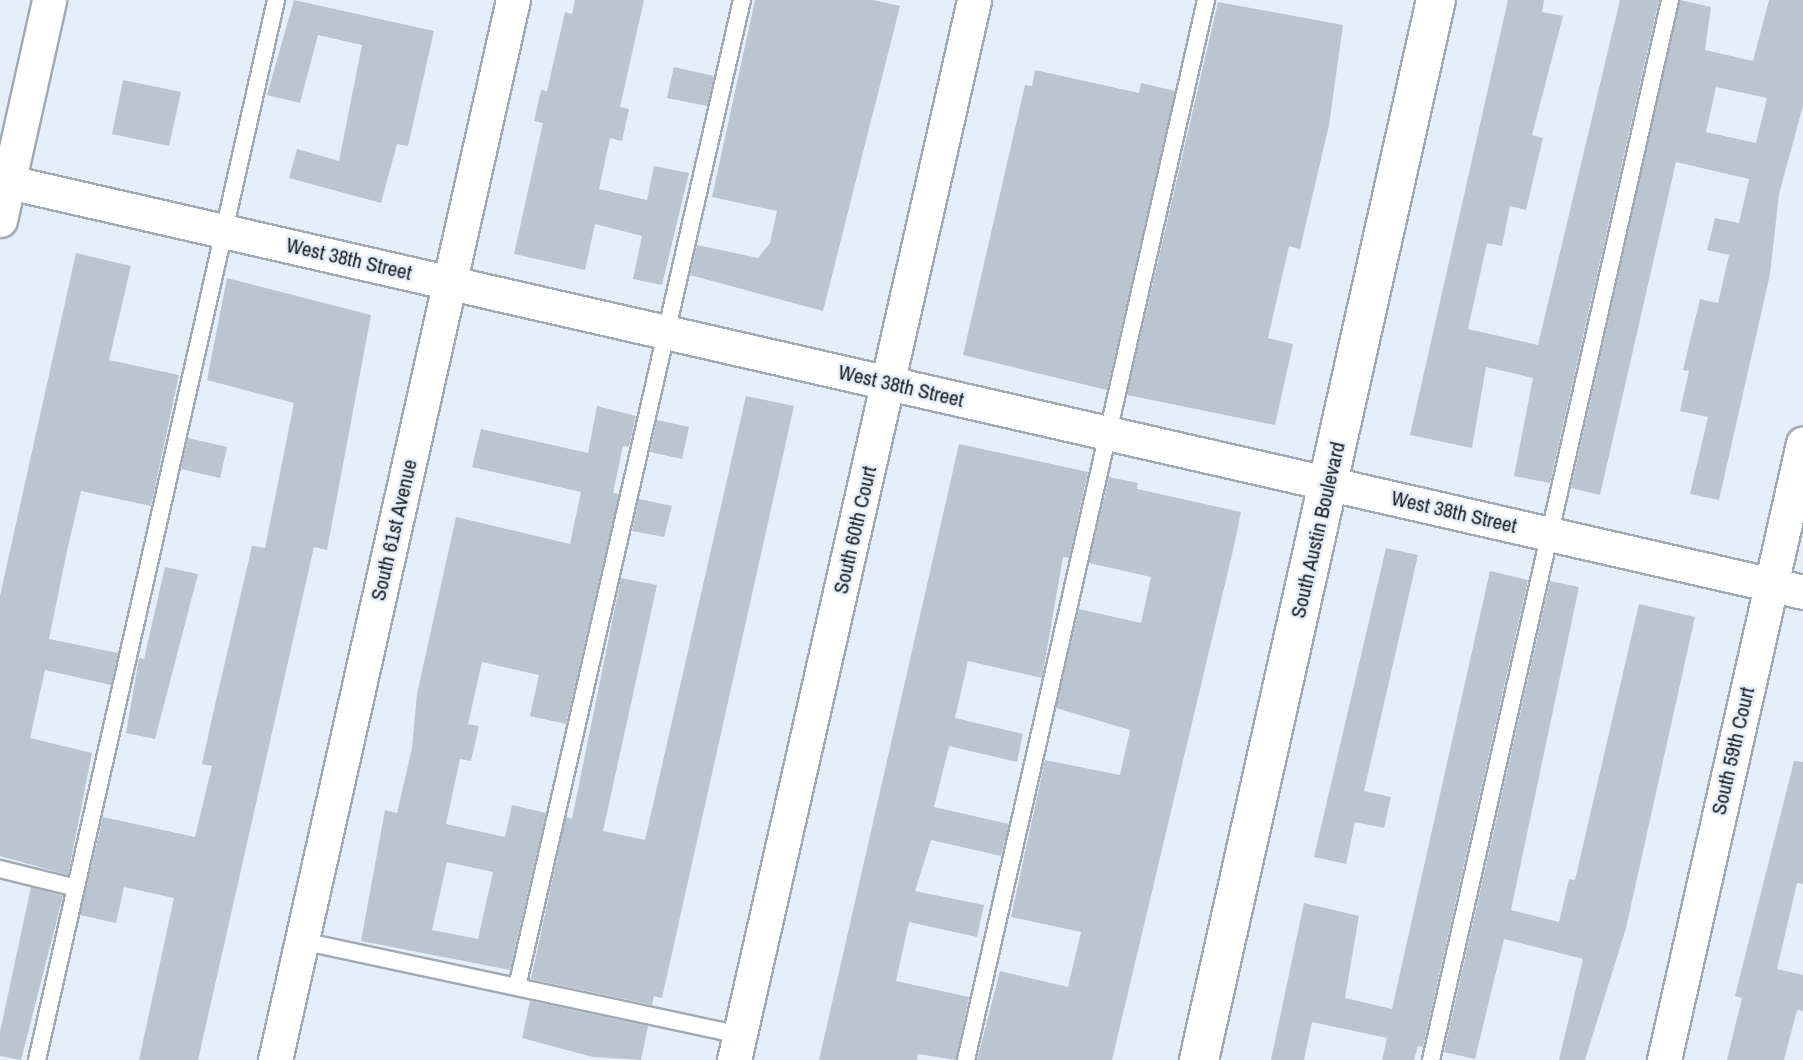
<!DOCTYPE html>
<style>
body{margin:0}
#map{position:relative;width:1803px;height:1060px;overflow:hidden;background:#e4effa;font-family:"Archivo Narrow",sans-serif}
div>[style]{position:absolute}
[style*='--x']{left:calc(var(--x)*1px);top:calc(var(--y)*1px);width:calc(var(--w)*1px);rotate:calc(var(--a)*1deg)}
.building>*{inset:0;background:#bbc5cf}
.roads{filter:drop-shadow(2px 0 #a0aab4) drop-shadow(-2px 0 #a0aab4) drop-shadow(0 2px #a0aab4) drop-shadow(0 -2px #a0aab4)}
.lane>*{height:16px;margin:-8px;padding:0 8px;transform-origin:8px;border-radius:8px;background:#fff}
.street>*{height:33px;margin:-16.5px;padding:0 16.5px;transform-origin:16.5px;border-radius:16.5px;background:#fff}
.secondary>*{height:38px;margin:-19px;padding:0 19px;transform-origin:19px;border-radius:19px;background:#fff}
span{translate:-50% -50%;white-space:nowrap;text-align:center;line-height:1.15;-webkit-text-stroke:5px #e4effa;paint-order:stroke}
.street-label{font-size:21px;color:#1c1f23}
</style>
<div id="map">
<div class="building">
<i style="clip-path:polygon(294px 0,434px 31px,408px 146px,397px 144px,381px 203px,289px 178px,297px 149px,339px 161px,362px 45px,318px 35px,300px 103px,267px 95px)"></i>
<i style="clip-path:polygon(575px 0,644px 0,620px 107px,629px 109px,622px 141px,610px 138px,599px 189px,647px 200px,654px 166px,689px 173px,662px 285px,633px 279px,642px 236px,595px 224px,585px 270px,514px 254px,543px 123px,534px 121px,541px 90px,547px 91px,565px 12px,572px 14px)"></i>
<i style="clip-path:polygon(755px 0,873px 0,900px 6px,823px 311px,690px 275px,697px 245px,758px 258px,770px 243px,777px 211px,712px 197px)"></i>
<i style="clip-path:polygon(1508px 0,1544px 0,1542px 12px,1563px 16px,1532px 135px,1543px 138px,1526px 210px,1510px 206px,1502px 246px,1487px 243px,1468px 329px,1538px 345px,1620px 0,1659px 0,1550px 483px,1514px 476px,1533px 378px,1486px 367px,1472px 448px,1410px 435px)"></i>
<i style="clip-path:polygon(evenodd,1680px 0,1711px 7px,1705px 50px,1753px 61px,1769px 0,1803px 0,1803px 106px,1779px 194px,1770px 274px,1719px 500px,1690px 494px,1708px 417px,1680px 411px,1689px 371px,1683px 370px,1700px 299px,1718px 303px,1729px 255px,1707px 250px,1715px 218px,1739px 223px,1749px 179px,1676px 162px,1600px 495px,1571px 488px,1680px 0,1716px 87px,1767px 98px,1756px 143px,1706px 132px,1716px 87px)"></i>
<i style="clip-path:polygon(1218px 2px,1343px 25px,1329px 125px,1300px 249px,1289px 246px,1268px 338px,1293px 344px,1275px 425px,1127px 395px)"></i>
<i style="clip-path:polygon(674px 67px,714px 76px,707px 106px,667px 98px)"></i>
<i style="clip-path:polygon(1035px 70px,1139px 93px,1141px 83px,1175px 91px,1107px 390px,963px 355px,1025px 85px,1032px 86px)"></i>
<i style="clip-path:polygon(123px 80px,181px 92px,169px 146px,112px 134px)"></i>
<i style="clip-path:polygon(76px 253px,131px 266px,109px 360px,179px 375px,151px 506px,81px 491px,67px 551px,49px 639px,118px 653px,111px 685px,45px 670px,30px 738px,92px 753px,68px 875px,0 856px,0 596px)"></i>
<i style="clip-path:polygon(227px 278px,371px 315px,327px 550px,314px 547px,198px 1060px,139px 1060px,174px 898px,124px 887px,116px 923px,80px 915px,103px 817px,195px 837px,212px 766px,202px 764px,212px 718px,252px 546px,265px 548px,294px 403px,207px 380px)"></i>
<i style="clip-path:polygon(746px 396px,794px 406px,662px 998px,654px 996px,652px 1005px,531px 979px,566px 817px,572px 819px,621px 578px,657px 585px,603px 831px,645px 840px)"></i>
<i style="clip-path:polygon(evenodd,597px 406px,636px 416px,629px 447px,623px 446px,613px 493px,619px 494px,566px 724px,530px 716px,539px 675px,482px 662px,468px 724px,479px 726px,471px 761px,460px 759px,446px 824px,505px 837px,512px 805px,546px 813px,510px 970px,361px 941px,385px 810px,397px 813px,412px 748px,417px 694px,456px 517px,570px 544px,581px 492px,472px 467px,481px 429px,588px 453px,597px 406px,447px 862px,493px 872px,478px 939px,432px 930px,447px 862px)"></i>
<i style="clip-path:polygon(657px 420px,689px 427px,682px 459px,650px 452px)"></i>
<i style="clip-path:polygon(188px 438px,227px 447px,220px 478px,181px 469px)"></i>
<i style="clip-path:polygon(959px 444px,1088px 472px,1069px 558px,1063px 557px,1042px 678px,968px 661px,955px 718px,1023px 734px,1017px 762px,949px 746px,934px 807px,1009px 824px,1001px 856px,931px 840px,915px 891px,984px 905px,977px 937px,909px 922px,896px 981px,969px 997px,956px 1060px,918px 1054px,917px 1060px,819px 1060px)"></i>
<i style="clip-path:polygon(1109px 477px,1138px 483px,1137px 489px,1241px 512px,1234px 546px,1112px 1060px,977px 1060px,1000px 971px,1068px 987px,1081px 932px,1011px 917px,1045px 760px,1120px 775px,1130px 730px,1056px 708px,1079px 609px,1141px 623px,1151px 577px,1089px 563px)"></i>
<i style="clip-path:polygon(639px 499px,672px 506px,664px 537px,632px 531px)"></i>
<i style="clip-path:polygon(1386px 548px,1418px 555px,1364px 791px,1391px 797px,1384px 828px,1355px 822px,1346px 864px,1314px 857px)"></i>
<i style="clip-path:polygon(165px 567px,198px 574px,155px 739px,126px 733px,139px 658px,144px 659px)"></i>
<i style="clip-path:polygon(1490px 571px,1528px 580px,1423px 1047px,1418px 1046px,1414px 1060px,1382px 1060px,1387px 1038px,1312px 1022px,1304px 1060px,1271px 1060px,1304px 903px,1359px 916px,1345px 998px,1392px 1009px)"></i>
<i style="clip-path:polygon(1550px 581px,1579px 587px,1511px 910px,1559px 922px,1569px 879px,1575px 880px,1639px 604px,1695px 617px,1626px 928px,1585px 1060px,1559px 1060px,1583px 959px,1504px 939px,1475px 1059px,1444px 1052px)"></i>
<i style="clip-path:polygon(1794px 761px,1803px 762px,1803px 884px,1797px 883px,1777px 969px,1803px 975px,1803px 1011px,1797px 1010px,1784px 1060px,1727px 1060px,1742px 998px,1735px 996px)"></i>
<i style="clip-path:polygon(31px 887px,63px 896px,21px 1060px,0 1056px,0 1032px)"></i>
<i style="clip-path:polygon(530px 1001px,648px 1026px,641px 1060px,593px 1057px,522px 1038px)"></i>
</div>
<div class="roads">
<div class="lane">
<i style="--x:0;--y:869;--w:78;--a:14"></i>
<i style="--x:302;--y:941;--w:448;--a:12.1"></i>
<i style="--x:517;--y:987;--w:1012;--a:-77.16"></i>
<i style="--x:37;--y:1060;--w:1087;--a:-77.29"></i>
<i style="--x:966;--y:1060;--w:1087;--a:-77.24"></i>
<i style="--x:1431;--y:1060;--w:1087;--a:-77.29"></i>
</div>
<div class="street">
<i style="--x:0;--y:180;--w:1849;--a:12.87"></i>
<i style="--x:0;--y:220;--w:225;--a:-77.4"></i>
<i style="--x:275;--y:1060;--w:1086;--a:-77.35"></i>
<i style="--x:734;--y:1060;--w:1087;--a:-77.24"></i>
<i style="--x:1664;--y:1060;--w:632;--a:-77.3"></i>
</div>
<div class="secondary">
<i style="--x:1199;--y:1060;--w:1086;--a:-77.4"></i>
</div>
</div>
<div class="street-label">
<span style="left:349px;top:259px;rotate:13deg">West 38th Street</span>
<span style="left:901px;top:386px;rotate:13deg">West 38th Street</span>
<span style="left:1454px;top:512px;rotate:13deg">West 38th Street</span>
<span style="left:394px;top:530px;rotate:-77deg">South 61st Avenue</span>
<span style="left:855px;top:530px;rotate:-77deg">South 60th Court</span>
<span style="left:1318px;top:530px;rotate:-77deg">South Austin Boulevard</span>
<span style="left:1733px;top:751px;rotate:-77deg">South 59th Court</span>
</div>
</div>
